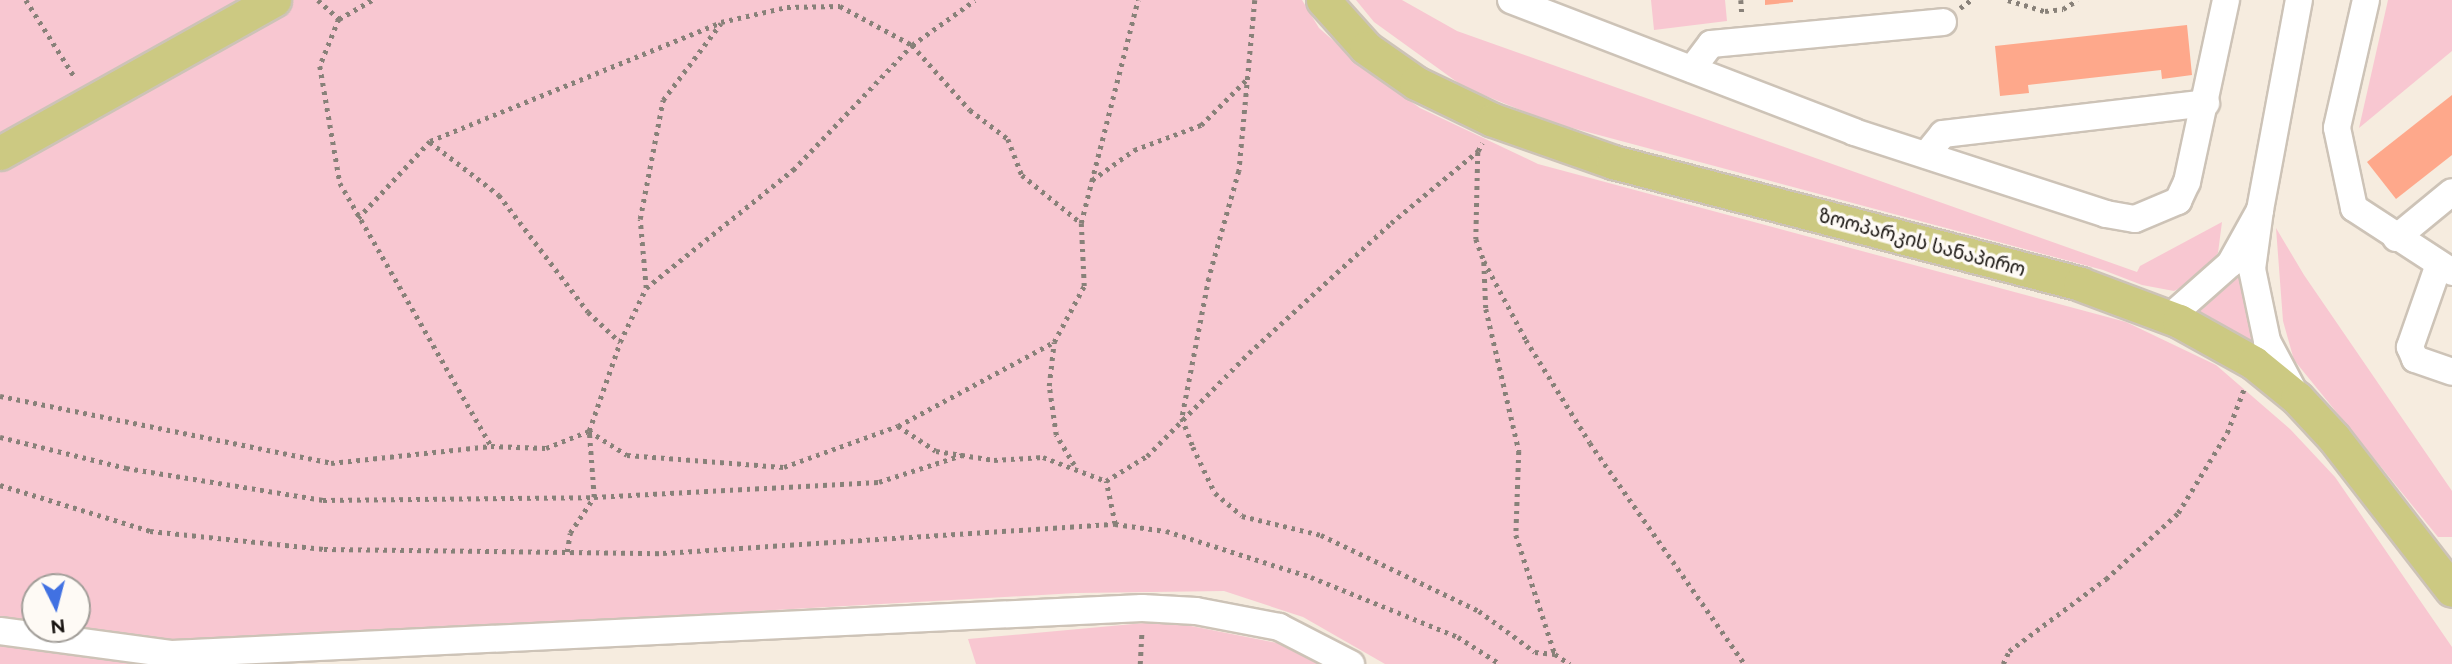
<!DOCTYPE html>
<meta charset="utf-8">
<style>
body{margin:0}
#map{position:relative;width:2452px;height:664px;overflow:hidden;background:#f6ecdf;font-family:Raleway,"Noto Sans Georgian",sans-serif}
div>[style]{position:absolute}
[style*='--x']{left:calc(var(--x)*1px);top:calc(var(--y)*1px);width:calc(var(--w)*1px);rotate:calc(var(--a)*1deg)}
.green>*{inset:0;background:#f8c7d1}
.building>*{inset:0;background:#fea88b}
.path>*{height:4.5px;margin-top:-2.25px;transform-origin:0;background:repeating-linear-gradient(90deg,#888179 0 3.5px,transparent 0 8.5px)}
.roads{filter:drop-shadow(2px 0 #cdc3b7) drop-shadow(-2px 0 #cdc3b7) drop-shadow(0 2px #cdc3b7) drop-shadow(0 -2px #cdc3b7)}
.minor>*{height:26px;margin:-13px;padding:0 13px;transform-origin:13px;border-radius:13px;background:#fff}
.major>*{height:33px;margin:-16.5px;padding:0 16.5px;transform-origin:16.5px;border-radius:16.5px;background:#ccc982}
span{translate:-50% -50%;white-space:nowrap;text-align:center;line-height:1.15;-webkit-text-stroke:7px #fefaf5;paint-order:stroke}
.street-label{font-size:19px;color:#17130f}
.north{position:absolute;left:21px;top:573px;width:70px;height:70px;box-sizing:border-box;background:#fefaf5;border:2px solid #a29e99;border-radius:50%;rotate:174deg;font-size:19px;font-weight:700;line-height:28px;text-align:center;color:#17130f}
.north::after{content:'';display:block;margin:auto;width:24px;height:32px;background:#4171e2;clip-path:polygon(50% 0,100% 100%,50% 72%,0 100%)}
</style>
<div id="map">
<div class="green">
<i style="clip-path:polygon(0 0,249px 0,0 136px)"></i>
<i style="clip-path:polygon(294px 0,1302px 0,1319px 28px,1369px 72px,1420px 108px,1538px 164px,2126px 322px,2216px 365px,2290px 429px,2335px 477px,2452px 647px,2452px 664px,1385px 664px,1303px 617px,1224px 591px,1076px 593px,196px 643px,77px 627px,77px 587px,35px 587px,35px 621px,0 617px,0 166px)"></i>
<i style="clip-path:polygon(1356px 0,1402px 0,1457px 31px,2137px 272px,2140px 266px,2222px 222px,2218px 253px,2198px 279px,2174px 291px,2142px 285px,2103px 270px,1550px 122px,1464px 87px,1374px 22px)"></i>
<i style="clip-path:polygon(1651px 0,1725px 0,1727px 21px,1654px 30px)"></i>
<i style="clip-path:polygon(2388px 0,2452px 0,2452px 51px,2359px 128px)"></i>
<i style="clip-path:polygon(2276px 228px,2304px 275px,2452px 491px,2452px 537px,2438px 537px,2294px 360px,2283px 321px)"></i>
<i style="clip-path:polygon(2241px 274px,2258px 352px,2195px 316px)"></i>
<i style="clip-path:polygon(1166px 621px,1282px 644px,1321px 664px,976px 664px,968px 639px)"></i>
<i style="clip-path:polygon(0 643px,143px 664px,0 664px)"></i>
</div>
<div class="building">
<i style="clip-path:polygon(1765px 0,1793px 0,1793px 2px,1765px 5px)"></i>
<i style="clip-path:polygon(2187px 25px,2192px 75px,2162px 79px,2161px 70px,2028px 85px,2029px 93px,2000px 96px,1995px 46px)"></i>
<i style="clip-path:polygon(2452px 95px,2452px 155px,2396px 199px,2367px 162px)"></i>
</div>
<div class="path">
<i style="--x:26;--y:0;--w:93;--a:57.7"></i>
<i style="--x:318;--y:0;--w:28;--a:42"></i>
<i style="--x:339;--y:19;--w:51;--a:112"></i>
<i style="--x:320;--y:66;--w:119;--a:80.3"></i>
<i style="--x:340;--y:183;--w:303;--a:60.1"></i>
<i style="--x:1255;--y:0;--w:172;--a:95.3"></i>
<i style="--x:1239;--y:171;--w:111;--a:105.7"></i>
<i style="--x:1209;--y:278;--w:143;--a:100.9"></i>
<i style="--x:1182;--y:418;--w:31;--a:69"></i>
<i style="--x:1193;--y:447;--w:51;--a:64.4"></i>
<i style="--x:1215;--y:493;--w:35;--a:40"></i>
<i style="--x:1242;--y:516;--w:81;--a:13.5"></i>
<i style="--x:1321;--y:535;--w:175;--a:25.7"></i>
<i style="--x:1479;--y:611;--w:69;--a:36.2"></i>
<i style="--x:1535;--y:652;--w:20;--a:6"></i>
<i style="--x:1741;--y:0;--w:16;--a:86"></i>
<i style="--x:2008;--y:0;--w:39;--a:17"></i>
<i style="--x:2045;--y:11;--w:18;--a:-6"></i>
<i style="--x:2063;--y:9;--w:17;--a:-31"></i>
<i style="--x:1960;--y:8;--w:14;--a:-36"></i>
<i style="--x:339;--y:19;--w:38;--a:-30"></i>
<i style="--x:430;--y:142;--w:87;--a:37.5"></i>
<i style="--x:499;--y:195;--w:147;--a:52.7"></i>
<i style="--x:588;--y:312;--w:44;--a:43.2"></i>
<i style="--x:1478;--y:152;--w:87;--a:91.3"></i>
<i style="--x:1476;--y:239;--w:23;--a:70"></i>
<i style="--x:1484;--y:261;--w:89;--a:62"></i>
<i style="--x:1526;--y:340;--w:121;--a:58.1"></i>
<i style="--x:1590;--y:443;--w:270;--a:55"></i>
<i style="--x:1092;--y:180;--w:52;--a:-35.5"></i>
<i style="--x:1134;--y:150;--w:72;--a:-20.5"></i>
<i style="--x:1201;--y:125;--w:64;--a:-45"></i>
<i style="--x:358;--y:218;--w:105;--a:-46.9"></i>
<i style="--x:430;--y:141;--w:314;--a:-22.2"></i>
<i style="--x:721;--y:22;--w:68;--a:-12.8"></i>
<i style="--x:787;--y:7;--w:53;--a:-1.1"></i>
<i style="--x:840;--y:6;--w:82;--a:28.4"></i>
<i style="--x:912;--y:45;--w:87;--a:48.3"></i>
<i style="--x:970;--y:110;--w:48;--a:37.3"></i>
<i style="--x:1008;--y:139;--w:39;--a:69"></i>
<i style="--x:1022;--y:175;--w:76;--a:39.1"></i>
<i style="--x:1484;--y:262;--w:47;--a:87.6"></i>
<i style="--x:1486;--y:309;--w:146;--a:76.9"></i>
<i style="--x:1519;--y:451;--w:84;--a:92"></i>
<i style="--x:1516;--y:535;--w:125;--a:71.9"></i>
<i style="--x:1555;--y:654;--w:18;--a:34"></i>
<i style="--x:646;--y:288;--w:69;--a:-95"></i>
<i style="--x:640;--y:219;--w:121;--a:-79.1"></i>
<i style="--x:663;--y:100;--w:96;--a:-53"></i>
<i style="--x:0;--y:396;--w:338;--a:11.4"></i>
<i style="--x:331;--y:463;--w:161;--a:-6.1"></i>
<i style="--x:491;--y:446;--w:55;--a:2.1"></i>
<i style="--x:546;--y:448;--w:46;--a:-21.6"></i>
<i style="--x:589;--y:431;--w:45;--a:32.3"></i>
<i style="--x:627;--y:455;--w:157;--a:4.4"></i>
<i style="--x:784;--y:467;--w:121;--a:-19.8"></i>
<i style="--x:898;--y:426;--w:177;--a:-28.3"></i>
<i style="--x:898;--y:426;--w:45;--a:33.3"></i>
<i style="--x:936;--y:451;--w:59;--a:8.8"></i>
<i style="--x:994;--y:460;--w:49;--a:-3.5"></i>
<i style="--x:1043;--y:457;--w:67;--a:20.9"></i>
<i style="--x:0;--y:437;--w:130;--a:13.8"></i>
<i style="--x:126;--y:468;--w:200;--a:9.2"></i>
<i style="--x:323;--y:500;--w:271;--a:-0.6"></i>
<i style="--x:594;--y:497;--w:285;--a:-3"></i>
<i style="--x:879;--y:482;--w:87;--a:-18"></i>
<i style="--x:1074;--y:465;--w:35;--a:-121"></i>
<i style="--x:1056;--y:435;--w:49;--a:-98.1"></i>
<i style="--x:1049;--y:386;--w:44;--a:-83.5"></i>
<i style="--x:1054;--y:342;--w:64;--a:-61.8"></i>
<i style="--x:1084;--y:286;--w:63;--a:-92.7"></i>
<i style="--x:1081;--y:223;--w:230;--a:-75.7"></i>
<i style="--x:0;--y:485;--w:157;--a:17"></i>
<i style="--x:150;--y:531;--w:175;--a:5.9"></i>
<i style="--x:324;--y:549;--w:339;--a:0.7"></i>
<i style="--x:663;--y:553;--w:453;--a:-3.7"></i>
<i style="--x:1115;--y:524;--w:44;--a:-101.8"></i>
<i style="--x:1106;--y:481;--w:48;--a:-31.4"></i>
<i style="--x:1147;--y:456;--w:145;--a:-45.3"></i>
<i style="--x:1249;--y:353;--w:193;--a:-42.5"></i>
<i style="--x:1391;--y:223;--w:113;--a:-39.6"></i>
<i style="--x:1478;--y:151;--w:9;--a:-63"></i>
<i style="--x:1115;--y:524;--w:51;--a:7.8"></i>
<i style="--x:1166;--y:531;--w:152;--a:17.6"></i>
<i style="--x:1311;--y:577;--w:159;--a:22.2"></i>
<i style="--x:1458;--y:637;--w:50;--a:32.7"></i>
<i style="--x:567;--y:552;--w:19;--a:-81"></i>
<i style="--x:570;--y:533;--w:43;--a:-56.3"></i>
<i style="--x:594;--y:497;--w:66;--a:-94.3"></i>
<i style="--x:589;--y:431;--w:94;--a:-70.8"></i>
<i style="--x:620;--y:342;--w:60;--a:-64.3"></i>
<i style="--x:646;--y:288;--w:189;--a:-38.8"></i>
<i style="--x:793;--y:170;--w:173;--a:-46.4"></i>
<i style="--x:912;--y:45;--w:77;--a:-35.5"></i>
<i style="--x:1140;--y:664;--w:34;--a:-87"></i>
<i style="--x:2003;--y:664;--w:14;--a:-65"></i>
<i style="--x:2009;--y:651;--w:121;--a:-36.6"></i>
<i style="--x:2106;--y:579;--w:98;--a:-42.5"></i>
<i style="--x:2178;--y:513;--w:94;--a:-58.5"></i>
<i style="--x:2227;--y:433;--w:47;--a:-68.9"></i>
</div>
<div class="roads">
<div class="minor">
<i style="--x:1511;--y:0;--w:368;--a:21"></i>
<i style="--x:1854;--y:132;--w:265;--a:18"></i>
<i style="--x:2106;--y:214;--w:29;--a:10"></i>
<i style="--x:2135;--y:219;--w:47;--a:-22.7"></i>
<i style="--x:2178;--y:201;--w:21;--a:-65"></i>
<i style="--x:2187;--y:182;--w:186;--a:-77.9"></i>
<i style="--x:2366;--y:0;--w:131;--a:102.8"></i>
<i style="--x:2337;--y:128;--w:82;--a:78"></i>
<i style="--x:2354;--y:208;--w:117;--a:33.1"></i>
<i style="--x:1692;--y:69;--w:31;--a:-53"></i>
<i style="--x:1711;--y:44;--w:233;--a:-5.4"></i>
<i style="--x:1926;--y:155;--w:27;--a:-51"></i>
<i style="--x:1943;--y:134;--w:265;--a:-6.7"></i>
<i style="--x:2260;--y:210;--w:214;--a:-79.5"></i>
<i style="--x:2396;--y:238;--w:72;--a:-39.4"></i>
<i style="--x:2438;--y:267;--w:85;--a:109.3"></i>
<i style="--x:2410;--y:347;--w:13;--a:67"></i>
<i style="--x:2415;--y:359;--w:39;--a:19"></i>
<i style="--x:2170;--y:317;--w:80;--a:-41.5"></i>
<i style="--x:2230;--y:264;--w:62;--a:-60.9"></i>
<i style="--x:2260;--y:210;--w:60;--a:97.7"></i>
<i style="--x:2252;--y:269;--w:74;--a:78.2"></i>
<i style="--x:2267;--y:341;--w:55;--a:62"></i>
<i style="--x:0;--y:631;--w:174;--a:7.6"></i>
<i style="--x:172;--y:654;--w:971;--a:-2.72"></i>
<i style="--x:1142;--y:608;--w:54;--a:3.2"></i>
<i style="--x:1196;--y:611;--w:85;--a:10.9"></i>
<i style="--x:1279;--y:627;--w:81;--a:27.2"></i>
</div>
<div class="major">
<i style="--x:1323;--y:0;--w:64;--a:48.1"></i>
<i style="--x:1366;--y:48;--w:61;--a:35"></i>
<i style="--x:1416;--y:83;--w:85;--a:25.7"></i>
<i style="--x:1493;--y:120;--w:127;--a:19.3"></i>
<i style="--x:1613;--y:162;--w:483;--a:14.6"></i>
<i style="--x:2080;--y:284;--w:106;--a:20.5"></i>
<i style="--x:2179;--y:321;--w:86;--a:29.2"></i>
<i style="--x:2254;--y:363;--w:55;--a:39.1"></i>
<i style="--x:2297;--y:398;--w:54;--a:47.2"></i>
<i style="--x:2334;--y:438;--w:192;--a:52.2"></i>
<i style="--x:0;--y:153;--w:314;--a:-29.2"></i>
</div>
</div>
<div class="street-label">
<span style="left:1922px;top:243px;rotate:15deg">ზოოპარკის სანაპირო</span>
</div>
<div class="north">N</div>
</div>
